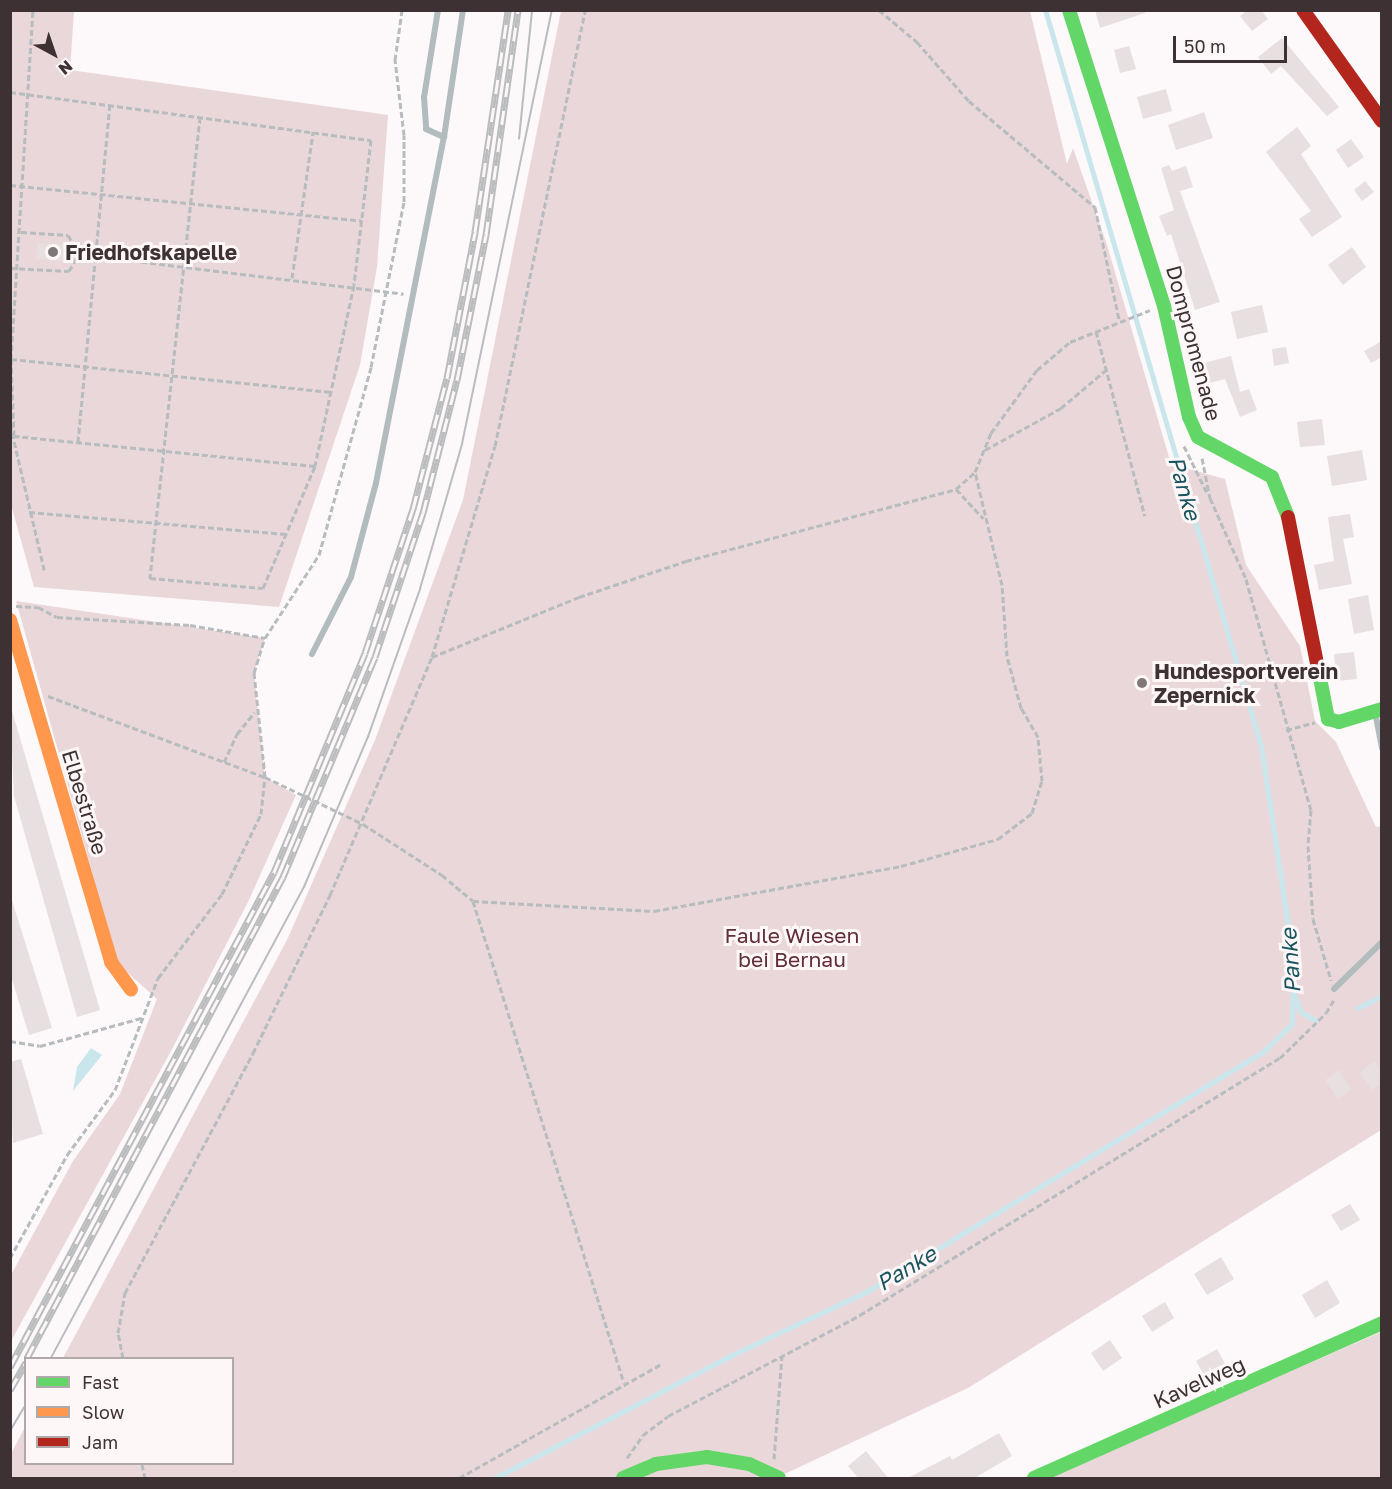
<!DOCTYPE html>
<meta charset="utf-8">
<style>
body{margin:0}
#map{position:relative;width:1392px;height:1489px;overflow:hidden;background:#fdf8f9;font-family:"Golos Text",sans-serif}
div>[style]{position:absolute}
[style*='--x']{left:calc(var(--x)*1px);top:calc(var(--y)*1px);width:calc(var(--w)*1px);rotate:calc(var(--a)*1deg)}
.green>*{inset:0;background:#ead7da}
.water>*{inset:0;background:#cae6ed}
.stream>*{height:4.5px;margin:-2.25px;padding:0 2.25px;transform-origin:2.25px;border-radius:2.25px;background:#cae6ed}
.building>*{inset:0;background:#e7dfe0}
.path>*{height:3px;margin-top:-1.5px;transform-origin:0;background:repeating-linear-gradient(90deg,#b7bcbe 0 6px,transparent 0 9px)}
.lane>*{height:6px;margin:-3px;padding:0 3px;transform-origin:3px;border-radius:3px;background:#b2bcbe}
.fast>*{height:14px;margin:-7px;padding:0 7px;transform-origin:7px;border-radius:7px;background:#63d668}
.slow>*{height:14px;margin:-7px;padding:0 7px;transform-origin:7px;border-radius:7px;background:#ff974d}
.jam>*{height:14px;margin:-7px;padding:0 7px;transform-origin:7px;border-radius:7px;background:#b3261e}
.tram>*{height:1.5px;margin:-0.75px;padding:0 0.75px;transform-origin:0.75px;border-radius:0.75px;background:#babcbe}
.rail>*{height:7px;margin-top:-3.5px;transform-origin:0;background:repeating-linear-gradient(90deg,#fef7f8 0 14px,#babcbe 0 28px);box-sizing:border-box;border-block:2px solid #babcbe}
.dots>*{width:16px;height:16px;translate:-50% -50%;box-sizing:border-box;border:3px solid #fef7f8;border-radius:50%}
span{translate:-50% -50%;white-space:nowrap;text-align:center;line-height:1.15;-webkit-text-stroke:6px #fef7f8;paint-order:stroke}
.poi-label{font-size:21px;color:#3e3134;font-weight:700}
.left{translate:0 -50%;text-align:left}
.street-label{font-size:21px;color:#3e3134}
.park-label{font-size:21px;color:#612d3a}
.water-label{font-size:22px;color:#1a555f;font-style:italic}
.frame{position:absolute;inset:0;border:12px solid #3e3134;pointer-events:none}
.legend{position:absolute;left:24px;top:1357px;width:210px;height:108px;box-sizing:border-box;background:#fef7f8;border:2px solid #b1a8aa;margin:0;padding:8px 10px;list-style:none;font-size:18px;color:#3e3134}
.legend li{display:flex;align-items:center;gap:12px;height:30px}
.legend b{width:30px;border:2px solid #b1a8aa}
.north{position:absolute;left:24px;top:24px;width:60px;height:60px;-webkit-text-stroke:4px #fef7f8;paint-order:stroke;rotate:140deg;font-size:16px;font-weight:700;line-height:24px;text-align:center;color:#3e3134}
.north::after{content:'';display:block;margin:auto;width:21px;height:27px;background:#3e3134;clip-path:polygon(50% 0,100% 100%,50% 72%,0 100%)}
.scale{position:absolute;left:1173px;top:36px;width:114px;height:27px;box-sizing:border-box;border:3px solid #3e3134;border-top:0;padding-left:8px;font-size:18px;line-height:21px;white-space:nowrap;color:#3e3134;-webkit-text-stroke:4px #fef7f8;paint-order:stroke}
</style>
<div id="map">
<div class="green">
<i style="clip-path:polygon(10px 11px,74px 11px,70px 70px,388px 115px,377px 267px,360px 365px,279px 607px,34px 587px,10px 501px)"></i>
<i style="clip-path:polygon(561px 11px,1030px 11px,1067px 164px,1073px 148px,1107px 245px,1171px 464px,1225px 479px,1246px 565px,1300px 646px,1315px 721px,1336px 742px,1376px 827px,1381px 826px,1381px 1130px,968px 1388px,776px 1478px,11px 1478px,11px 1454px,25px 1427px,26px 1464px,232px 1464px,232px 1358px,63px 1358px,287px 940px,375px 740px,463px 500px)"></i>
<i style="clip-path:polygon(16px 601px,265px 638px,254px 673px,265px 777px,296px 795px,248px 902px,170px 1053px,11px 1341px,11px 1275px,73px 1161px,120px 1094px,157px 999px,118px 964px)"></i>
<i style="clip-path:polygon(1381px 1332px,1381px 1478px,1045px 1478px)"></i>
</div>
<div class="water">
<i style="clip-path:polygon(91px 1048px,102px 1055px,73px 1091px,77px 1067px)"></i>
</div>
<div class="stream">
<i style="--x:1295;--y:996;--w:17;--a:69"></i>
<i style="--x:1301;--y:1012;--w:16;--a:30"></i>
<i style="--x:1358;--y:1008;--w:27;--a:-27"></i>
<i style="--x:495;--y:1478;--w:265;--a:-27.4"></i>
<i style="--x:730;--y:1356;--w:153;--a:-25.2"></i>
<i style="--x:868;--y:1291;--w:463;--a:-31.2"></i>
<i style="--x:1264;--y:1051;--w:39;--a:-44"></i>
<i style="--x:1292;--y:1024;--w:64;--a:-89.1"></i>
<i style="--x:1293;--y:960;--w:215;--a:-98.5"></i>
<i style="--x:1261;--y:747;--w:768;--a:-106.33"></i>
</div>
<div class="building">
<i style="clip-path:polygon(1095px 10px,1145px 10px,1145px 13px,1100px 28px)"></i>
<i style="clip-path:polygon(1248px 10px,1261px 10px,1268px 19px,1252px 31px,1240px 16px)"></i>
<i style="clip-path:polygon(1282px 38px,1339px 107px,1327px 116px,1281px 66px,1271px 74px,1258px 57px)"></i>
<i style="clip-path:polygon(1129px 46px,1136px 69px,1120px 73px,1114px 50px)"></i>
<i style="clip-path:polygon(1166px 89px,1172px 111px,1143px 119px,1137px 97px)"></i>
<i style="clip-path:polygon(1204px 112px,1213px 138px,1176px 150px,1168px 125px)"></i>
<i style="clip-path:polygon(1297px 127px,1311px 146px,1301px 154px,1342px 217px,1312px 237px,1299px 219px,1311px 211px,1266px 152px)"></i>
<i style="clip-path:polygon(1351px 139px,1364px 157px,1348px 168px,1336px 150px)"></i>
<i style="clip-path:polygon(1169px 165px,1172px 171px,1186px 166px,1193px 187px,1180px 191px,1220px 302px,1195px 310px,1171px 234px,1167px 236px,1159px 216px,1174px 210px,1161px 168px)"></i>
<i style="clip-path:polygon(1365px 181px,1374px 192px,1362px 201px,1354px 190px)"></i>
<i style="clip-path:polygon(38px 243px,69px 245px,67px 262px,36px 259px)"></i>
<i style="clip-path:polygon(1352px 247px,1366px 267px,1343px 285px,1328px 265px)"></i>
<i style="clip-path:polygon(1262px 305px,1268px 332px,1237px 339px,1231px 312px)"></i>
<i style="clip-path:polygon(1382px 341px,1382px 357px,1371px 363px,1364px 351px)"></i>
<i style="clip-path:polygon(1286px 347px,1289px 363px,1274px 366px,1272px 349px)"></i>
<i style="clip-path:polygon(1231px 356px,1240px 392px,1249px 389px,1257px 410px,1240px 417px,1225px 379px,1209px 383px,1204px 363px)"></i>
<i style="clip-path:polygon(1322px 419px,1325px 445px,1300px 447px,1297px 422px)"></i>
<i style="clip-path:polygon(1362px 450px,1367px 480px,1332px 486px,1327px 456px)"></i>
<i style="clip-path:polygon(1350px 514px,1354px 537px,1343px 539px,1352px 584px,1319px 590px,1314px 565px,1334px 561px,1328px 517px)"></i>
<i style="clip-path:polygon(1368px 595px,1374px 630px,1354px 634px,1348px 599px)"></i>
<i style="clip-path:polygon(1354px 652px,1357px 679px,1337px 681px,1334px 654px)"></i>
<i style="clip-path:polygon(10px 704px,100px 1010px,77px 1017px,14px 796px)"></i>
<i style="clip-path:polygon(10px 894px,52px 1028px,29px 1035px,10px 973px)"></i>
<i style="clip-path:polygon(21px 1059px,43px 1134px,13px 1143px,10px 1062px)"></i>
<i style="clip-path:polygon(1374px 1061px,1382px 1070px,1382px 1083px,1372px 1090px,1359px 1073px)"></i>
<i style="clip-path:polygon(1339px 1070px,1352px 1089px,1338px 1099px,1325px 1080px)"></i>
<i style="clip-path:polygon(1350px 1204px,1360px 1220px,1341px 1231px,1331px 1215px)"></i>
<i style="clip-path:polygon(1221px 1257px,1234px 1279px,1207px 1295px,1194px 1274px)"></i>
<i style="clip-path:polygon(1327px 1280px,1340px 1303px,1315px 1318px,1302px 1295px)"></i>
<i style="clip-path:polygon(1165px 1302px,1174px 1318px,1152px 1332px,1142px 1316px)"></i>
<i style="clip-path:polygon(1110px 1340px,1122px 1358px,1103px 1371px,1091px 1353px)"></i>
<i style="clip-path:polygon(1217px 1349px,1227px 1367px,1206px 1379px,1196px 1361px)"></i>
<i style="clip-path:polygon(999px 1433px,1012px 1456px,973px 1479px,906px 1479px,950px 1456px,952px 1460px)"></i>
<i style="clip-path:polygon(866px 1451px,889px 1479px,859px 1479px,848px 1466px)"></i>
</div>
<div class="path">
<i style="--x:879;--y:10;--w:50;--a:40.1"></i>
<i style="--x:917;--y:42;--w:79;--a:48.6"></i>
<i style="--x:969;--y:101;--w:165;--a:40.1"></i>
<i style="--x:1095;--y:207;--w:115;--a:77.9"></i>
<i style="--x:10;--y:92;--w:364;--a:7.6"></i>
<i style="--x:371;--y:140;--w:146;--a:96.7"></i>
<i style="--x:354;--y:285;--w:185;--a:102.2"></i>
<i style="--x:315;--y:466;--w:302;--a:-174.3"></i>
<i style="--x:200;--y:117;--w:464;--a:96.2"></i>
<i style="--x:150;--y:578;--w:113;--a:5.1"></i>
<i style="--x:263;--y:588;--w:133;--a:-66.9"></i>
<i style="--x:10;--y:185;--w:354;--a:5.8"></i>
<i style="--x:21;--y:232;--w:47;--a:3.7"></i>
<i style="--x:68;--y:235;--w:22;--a:60"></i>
<i style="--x:79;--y:254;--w:327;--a:7"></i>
<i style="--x:10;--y:268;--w:59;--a:2.9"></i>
<i style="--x:69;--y:271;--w:20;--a:-60"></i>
<i style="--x:292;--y:278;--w:148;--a:-81.8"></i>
<i style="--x:1096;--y:331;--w:191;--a:75.2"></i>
<i style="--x:11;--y:359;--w:322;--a:5.9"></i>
<i style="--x:10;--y:424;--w:153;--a:76.8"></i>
<i style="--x:14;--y:436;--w:77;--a:-92.2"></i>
<i style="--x:11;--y:359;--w:350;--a:-86.4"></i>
<i style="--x:78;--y:442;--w:339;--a:-84.6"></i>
<i style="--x:1184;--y:446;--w:52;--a:63.9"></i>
<i style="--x:985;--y:450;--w:87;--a:-28.9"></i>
<i style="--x:1061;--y:408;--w:59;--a:-40.2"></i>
<i style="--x:1202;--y:458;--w:41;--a:78.7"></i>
<i style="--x:1210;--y:498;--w:89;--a:66"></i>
<i style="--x:1246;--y:579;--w:240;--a:74.3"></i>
<i style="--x:1311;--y:810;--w:36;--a:95"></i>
<i style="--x:1308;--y:846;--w:73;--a:86.1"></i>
<i style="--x:1313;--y:919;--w:64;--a:73.6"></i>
<i style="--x:956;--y:489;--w:40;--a:47"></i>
<i style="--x:29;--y:512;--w:258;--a:4.9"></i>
<i style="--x:16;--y:606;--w:22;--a:3"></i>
<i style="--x:38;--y:607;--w:21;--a:28"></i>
<i style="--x:57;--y:617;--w:133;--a:3.4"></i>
<i style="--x:190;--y:625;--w:76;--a:9.8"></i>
<i style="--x:432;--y:657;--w:159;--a:-22.2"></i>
<i style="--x:579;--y:597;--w:113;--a:-18.6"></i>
<i style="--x:686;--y:561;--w:279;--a:-14.9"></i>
<i style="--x:956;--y:489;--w:25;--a:-42"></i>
<i style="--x:975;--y:472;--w:42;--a:-67.7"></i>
<i style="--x:991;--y:433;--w:78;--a:-53.9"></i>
<i style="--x:1037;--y:370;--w:43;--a:-40.3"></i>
<i style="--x:1070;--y:342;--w:86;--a:-21.8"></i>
<i style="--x:48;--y:696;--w:232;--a:20.5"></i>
<i style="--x:265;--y:777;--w:109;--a:25.6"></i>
<i style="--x:363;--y:824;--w:94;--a:32.8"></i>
<i style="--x:442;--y:875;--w:40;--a:40"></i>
<i style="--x:473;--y:901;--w:181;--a:3.2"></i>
<i style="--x:654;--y:911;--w:251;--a:-10.3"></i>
<i style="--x:901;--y:866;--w:101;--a:-15.6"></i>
<i style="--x:998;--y:839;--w:43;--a:-37.4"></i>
<i style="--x:1032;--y:813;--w:34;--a:-73"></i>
<i style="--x:1042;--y:781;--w:44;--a:-95.2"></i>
<i style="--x:1038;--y:737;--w:34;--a:-120"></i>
<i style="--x:1021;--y:708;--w:54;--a:-105.1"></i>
<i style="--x:1007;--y:656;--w:71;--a:-94"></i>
<i style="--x:1002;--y:585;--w:116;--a:-103.4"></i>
<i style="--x:1286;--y:730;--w:30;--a:-15"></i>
<i style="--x:224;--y:762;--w:31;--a:-65"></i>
<i style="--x:237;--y:734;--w:28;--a:-51"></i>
<i style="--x:473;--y:901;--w:505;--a:72.61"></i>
<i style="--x:10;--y:1041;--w:30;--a:9"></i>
<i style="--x:40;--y:1046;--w:105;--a:-15.5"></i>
<i style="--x:10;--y:1258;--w:118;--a:-61"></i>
<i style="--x:67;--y:1155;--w:81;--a:-53.6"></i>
<i style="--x:115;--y:1090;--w:120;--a:-69"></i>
<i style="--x:158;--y:978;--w:106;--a:-52.7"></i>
<i style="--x:222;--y:894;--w:89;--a:-64"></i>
<i style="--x:261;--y:814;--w:37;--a:-84"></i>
<i style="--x:265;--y:777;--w:105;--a:-96"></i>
<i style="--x:254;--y:673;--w:37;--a:-73"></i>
<i style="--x:265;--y:638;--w:99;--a:-57"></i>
<i style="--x:319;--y:555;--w:195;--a:-74.5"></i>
<i style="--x:371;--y:367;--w:168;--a:-78.7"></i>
<i style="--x:404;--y:202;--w:67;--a:-90"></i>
<i style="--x:404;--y:135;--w:76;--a:-96.8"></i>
<i style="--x:395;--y:60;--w:50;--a:-82"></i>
<i style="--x:123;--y:1358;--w:25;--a:-101"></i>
<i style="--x:118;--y:1333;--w:41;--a:-80.1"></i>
<i style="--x:125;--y:1293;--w:272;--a:-61.9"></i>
<i style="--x:253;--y:1053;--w:176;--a:-64"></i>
<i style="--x:330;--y:895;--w:259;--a:-66.8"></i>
<i style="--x:432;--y:657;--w:220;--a:-73.4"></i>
<i style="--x:495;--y:446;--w:445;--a:-78.3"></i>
<i style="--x:627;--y:1458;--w:28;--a:-55"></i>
<i style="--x:643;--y:1435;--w:31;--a:-37"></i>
<i style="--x:668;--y:1416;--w:217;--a:-27.7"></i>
<i style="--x:860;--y:1315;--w:492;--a:-31.5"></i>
<i style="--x:1280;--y:1058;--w:64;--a:-44.4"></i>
<i style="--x:1326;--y:1013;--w:17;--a:-59"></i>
<i style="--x:774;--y:1459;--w:103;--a:-85.6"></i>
<i style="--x:142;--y:1464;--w:14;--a:78"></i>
<i style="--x:459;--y:1478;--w:234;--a:-29.4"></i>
</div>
<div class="lane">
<i style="--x:438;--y:10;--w:88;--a:99.1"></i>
<i style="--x:424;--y:97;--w:32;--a:86"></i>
<i style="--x:426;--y:129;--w:20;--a:24"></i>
<i style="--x:312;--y:654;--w:86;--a:-63.1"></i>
<i style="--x:351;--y:577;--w:97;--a:-75.1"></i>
<i style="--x:376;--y:483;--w:353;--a:-78.9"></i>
<i style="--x:444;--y:137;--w:128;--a:-81.5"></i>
<i style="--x:1375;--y:712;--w:37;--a:79"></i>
<i style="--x:1334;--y:989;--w:67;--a:-44.4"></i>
</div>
<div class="fast">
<i style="--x:1069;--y:10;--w:311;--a:72.2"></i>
<i style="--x:1164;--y:306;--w:114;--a:77.3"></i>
<i style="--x:1189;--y:417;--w:22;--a:66"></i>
<i style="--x:1198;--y:437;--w:84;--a:28.4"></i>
<i style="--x:1272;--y:477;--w:43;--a:68.2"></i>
<i style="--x:1319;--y:673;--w:47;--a:78.9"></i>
<i style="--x:1328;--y:719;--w:11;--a:15"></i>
<i style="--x:1339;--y:722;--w:45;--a:-16.8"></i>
<i style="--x:623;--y:1478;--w:36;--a:-23"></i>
<i style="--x:656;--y:1464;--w:51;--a:-7.8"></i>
<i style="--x:707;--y:1457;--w:43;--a:9.5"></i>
<i style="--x:749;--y:1464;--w:33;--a:25"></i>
<i style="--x:1034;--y:1478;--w:381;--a:-24"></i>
</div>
<div class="slow">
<i style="--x:10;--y:620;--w:357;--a:73.5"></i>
<i style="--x:111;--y:962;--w:34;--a:54"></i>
</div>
<div class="jam">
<i style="--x:1303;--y:10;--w:136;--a:54.6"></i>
<i style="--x:1288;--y:517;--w:159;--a:78.8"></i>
</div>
<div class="tram">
<i style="--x:519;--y:139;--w:130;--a:-84.2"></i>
<i style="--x:51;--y:1358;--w:535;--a:-61.76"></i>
<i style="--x:304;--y:887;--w:163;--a:-66.9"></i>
<i style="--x:368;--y:737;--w:157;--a:-70.6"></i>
<i style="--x:420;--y:589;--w:151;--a:-73.8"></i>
<i style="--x:462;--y:444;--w:443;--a:-78.3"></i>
<i style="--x:10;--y:1431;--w:31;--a:-59"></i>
</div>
<div class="rail">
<i style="--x:27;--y:1358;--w:545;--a:-61.98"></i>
<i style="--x:283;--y:877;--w:238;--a:-67.3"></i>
<i style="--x:375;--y:657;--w:152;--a:-71.6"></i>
<i style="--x:423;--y:513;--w:137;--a:-75.7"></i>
<i style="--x:457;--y:380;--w:148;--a:-78.7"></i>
<i style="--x:486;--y:235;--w:227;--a:-81.9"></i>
<i style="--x:10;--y:1367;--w:561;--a:-61.93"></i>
<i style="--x:274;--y:872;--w:237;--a:-67.4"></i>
<i style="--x:365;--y:653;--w:152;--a:-71.6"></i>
<i style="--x:413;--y:509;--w:135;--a:-75.5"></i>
<i style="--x:447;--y:378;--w:149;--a:-79.1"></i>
<i style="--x:475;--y:232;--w:224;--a:-81.5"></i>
<i style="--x:10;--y:1390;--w:32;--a:-60"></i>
</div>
<div class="dots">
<i style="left:53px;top:252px;background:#817779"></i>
<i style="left:1142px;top:683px;background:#817779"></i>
</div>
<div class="poi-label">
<span class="left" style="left:65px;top:252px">Friedhofskapelle</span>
<span class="left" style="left:1154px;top:683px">Hundesportverein<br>Zepernick</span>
</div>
<div class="street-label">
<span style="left:1194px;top:343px;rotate:75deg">Dompromenade</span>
<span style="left:85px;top:802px;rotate:73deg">Elbestraße</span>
<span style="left:1199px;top:1382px;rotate:-24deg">Kavelweg</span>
</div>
<div class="park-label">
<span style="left:792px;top:947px">Faule Wiesen<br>bei Bernau</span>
</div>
<div class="water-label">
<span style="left:1185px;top:488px;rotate:74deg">Panke</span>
<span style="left:1290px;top:961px;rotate:-94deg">Panke</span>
<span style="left:906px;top:1268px;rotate:-31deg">Panke</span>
</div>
<div class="frame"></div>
<ul class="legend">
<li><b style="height:8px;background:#63d668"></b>Fast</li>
<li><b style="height:8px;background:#ff974d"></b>Slow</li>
<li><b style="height:8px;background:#b3261e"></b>Jam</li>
</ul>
<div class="north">N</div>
<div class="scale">50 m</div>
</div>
